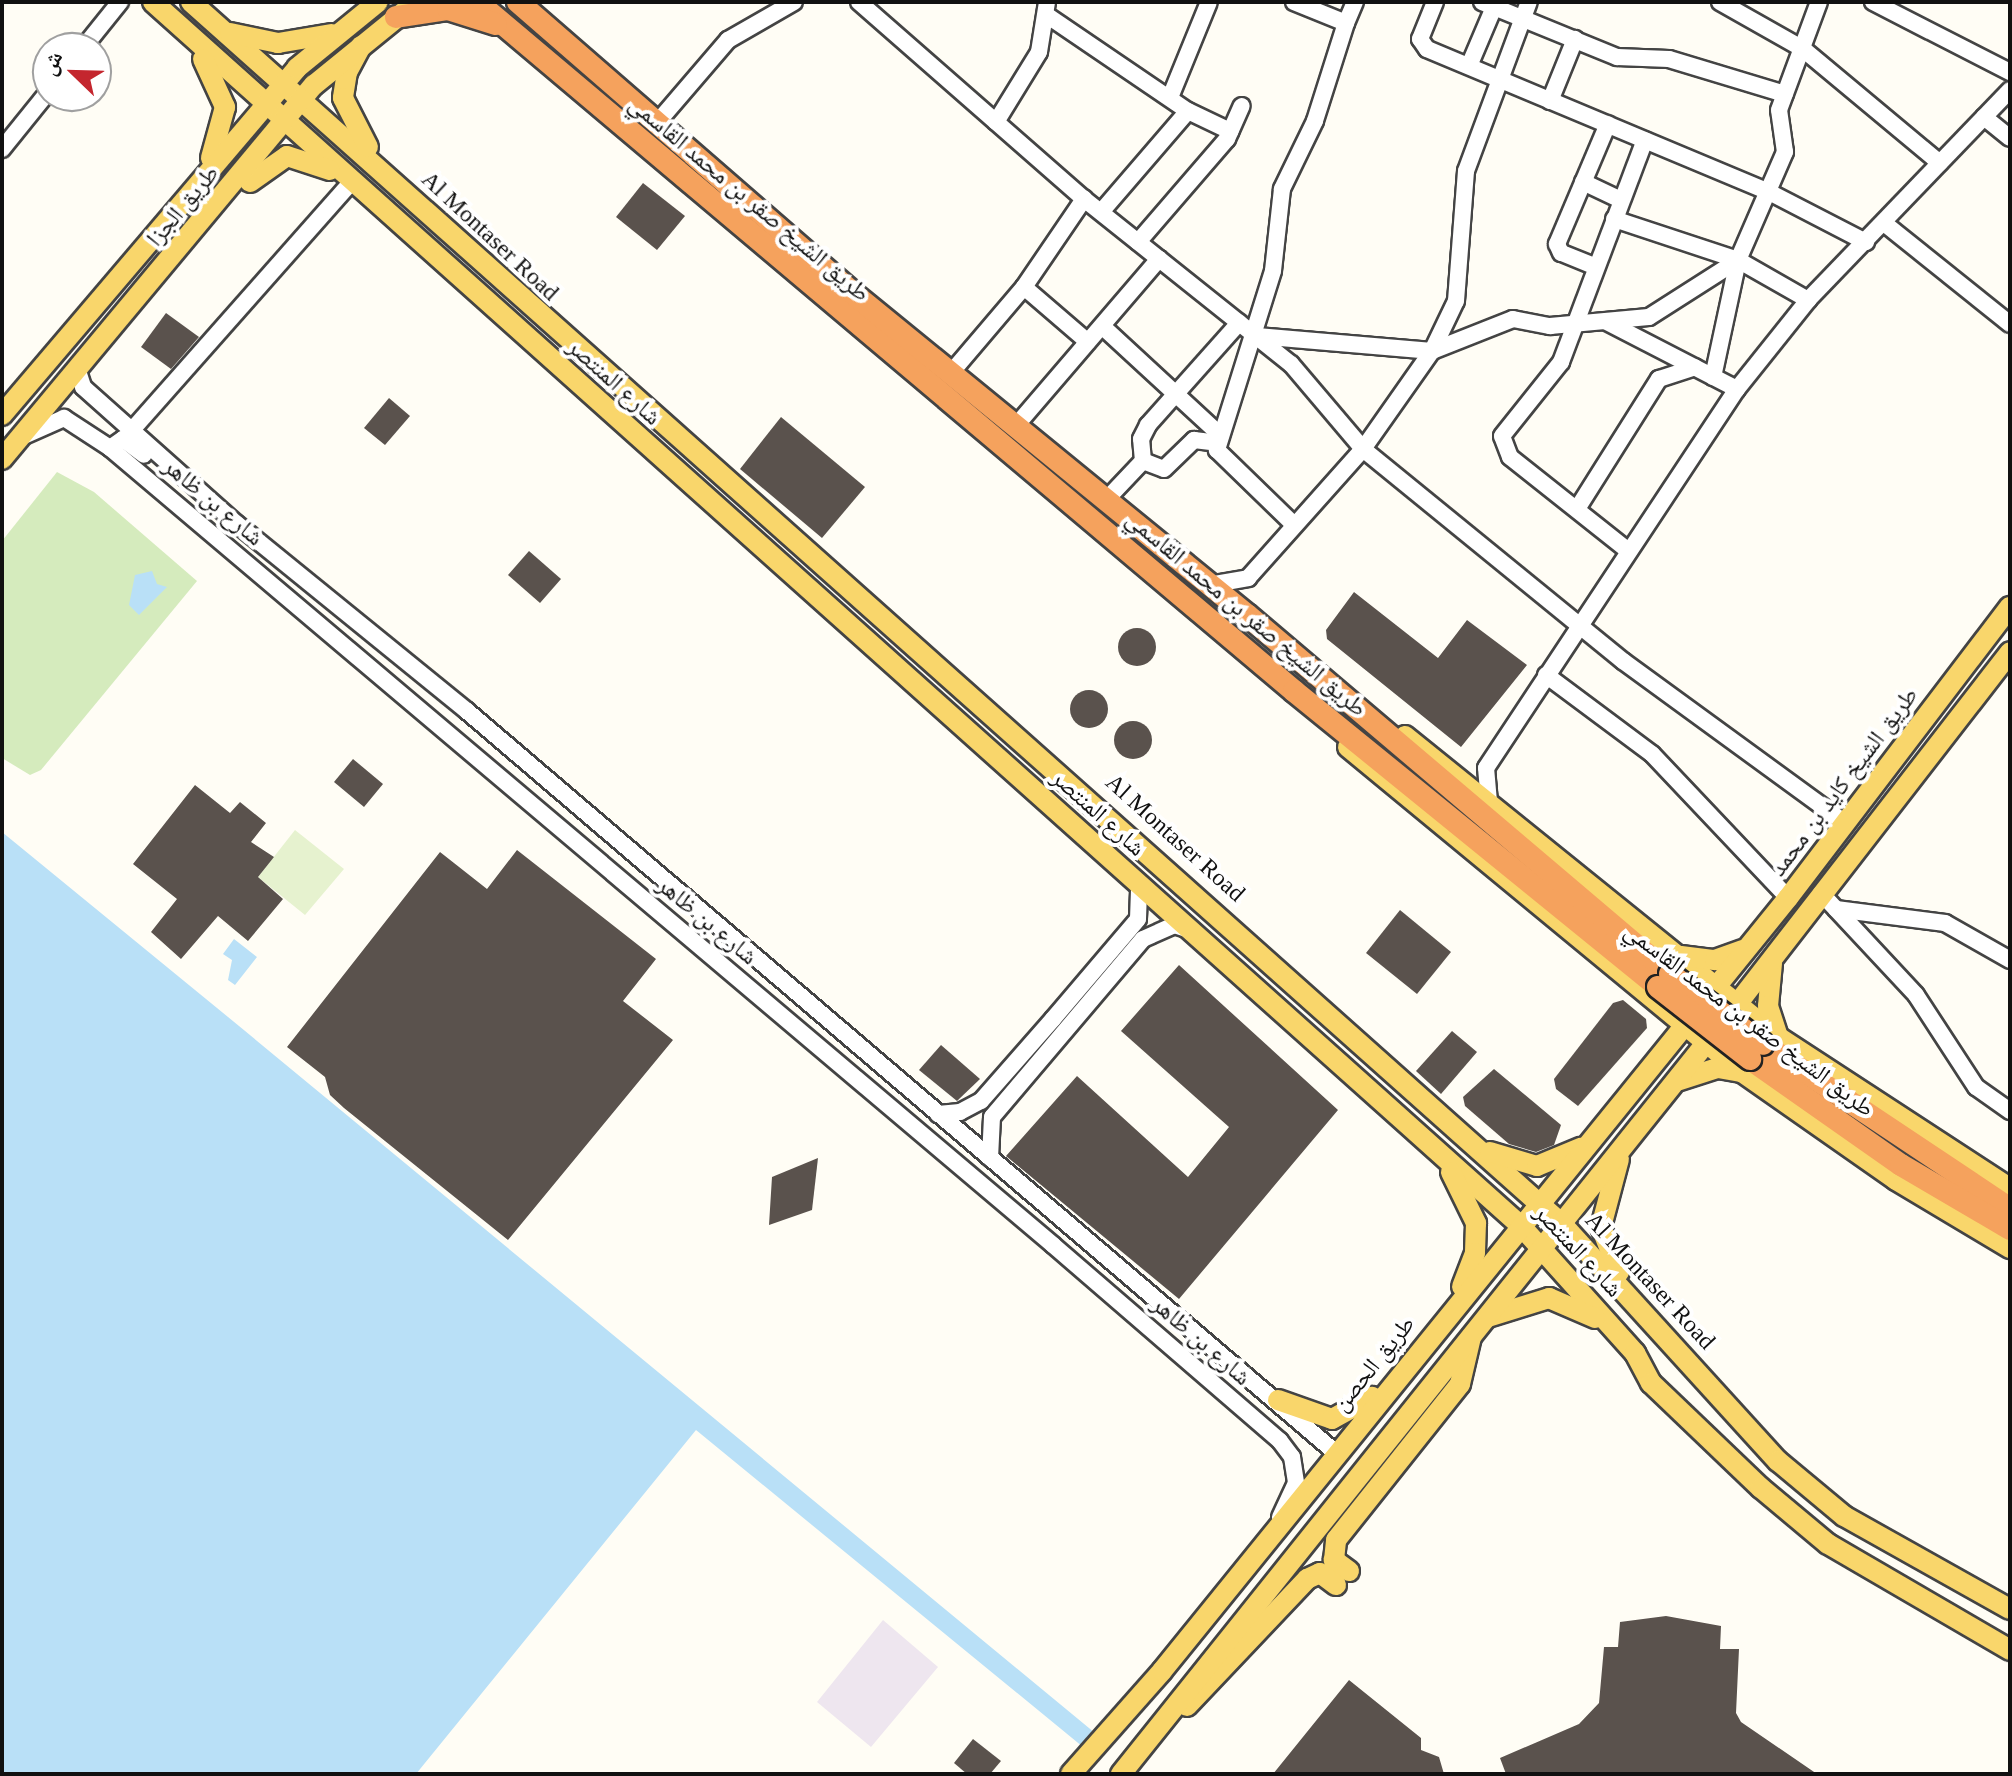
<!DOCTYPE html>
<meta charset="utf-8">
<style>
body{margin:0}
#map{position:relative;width:2012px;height:1776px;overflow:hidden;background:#fffdf5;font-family:"Times New Roman","Noto Naskh Arabic",serif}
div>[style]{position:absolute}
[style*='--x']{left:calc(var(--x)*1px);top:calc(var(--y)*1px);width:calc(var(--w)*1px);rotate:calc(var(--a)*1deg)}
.industrial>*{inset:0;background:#eee6ef}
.green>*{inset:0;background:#d5ebbd}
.pitch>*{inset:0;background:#e6f2cf}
.water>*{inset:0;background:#b9e0f7}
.building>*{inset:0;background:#5a524d}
.round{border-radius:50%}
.roads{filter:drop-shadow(2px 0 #444) drop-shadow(-2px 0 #444) drop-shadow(0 2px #444) drop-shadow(0 -2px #444)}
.minor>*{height:16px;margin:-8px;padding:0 8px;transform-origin:8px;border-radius:8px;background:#fff}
.major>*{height:20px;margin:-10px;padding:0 10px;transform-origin:10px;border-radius:10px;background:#f9d66b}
.highway>*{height:22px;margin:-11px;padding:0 11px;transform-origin:11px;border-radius:11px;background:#f5a25d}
.bridges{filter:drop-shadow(2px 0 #222) drop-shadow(-2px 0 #222) drop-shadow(0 2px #222) drop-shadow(0 -2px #222)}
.highway-bridge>*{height:22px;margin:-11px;padding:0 11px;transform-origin:11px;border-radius:11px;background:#f5a25d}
span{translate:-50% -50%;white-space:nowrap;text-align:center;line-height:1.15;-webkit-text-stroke:8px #fff;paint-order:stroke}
.street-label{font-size:24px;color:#111}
.frame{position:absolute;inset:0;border:4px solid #111;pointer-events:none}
.north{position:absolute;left:32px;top:32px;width:80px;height:80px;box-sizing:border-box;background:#fff;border:2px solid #a0a0a0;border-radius:50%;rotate:293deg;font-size:22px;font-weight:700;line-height:32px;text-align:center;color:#111}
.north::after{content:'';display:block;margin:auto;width:28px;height:36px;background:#c4262e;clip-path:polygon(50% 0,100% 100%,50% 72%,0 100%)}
</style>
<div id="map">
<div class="industrial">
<i style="clip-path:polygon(883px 1620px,938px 1667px,871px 1747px,817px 1702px)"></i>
</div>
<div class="green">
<i style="clip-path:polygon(57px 472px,94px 492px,197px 581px,41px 770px,30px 775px,2px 758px,2px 541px)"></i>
</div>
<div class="pitch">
<i style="clip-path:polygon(295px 830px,344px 869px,305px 915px,258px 877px)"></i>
</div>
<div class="water">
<i style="clip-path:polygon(152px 571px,157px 584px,167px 587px,139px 615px,129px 605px,135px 575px)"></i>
<i style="clip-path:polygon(2px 832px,239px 1026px,1095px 1733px,1083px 1747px,696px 1430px,416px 1774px,2px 1774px)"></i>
<i style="clip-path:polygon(234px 939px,257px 957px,235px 985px,228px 980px,232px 960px,223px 954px)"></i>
</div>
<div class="building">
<i style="clip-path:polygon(643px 183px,685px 216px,657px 250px,616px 217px)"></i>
<i style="clip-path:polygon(166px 313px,199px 337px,171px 369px,141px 347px)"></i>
<i style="clip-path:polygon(389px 398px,410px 416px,385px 445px,364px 428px)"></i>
<i style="clip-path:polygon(781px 417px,865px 487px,822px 538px,740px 469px)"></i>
<i style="clip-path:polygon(529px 551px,561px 579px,540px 603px,508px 575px)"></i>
<i style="clip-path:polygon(1354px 592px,1438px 658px,1467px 620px,1527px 665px,1461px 747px,1327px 639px,1326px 630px)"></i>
<i class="round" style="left:1118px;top:628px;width:38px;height:38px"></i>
<i class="round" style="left:1070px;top:690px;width:38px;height:38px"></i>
<i class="round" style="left:1114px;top:721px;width:38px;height:38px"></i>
<i style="clip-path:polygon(353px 759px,383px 784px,364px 807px,334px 782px)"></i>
<i style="clip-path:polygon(195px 785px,230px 813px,240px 802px,266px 823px,251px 842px,274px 857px,258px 877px,283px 899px,248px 941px,218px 916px,181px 959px,151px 932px,177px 899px,133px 864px)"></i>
<i style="clip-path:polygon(517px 850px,656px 959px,623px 1001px,673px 1040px,508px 1240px,344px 1108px,330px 1095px,325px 1077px,287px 1047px,440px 852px,487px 889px)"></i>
<i style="clip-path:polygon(1400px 910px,1451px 952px,1417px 994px,1366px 953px)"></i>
<i style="clip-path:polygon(1179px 965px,1338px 1110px,1179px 1299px,1006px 1156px,1077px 1076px,1188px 1177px,1229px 1127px,1121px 1031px)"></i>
<i style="clip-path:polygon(1623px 1000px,1646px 1019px,1647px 1028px,1578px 1106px,1556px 1089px,1554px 1079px,1613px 1003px)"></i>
<i style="clip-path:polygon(1452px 1031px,1477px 1052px,1441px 1094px,1416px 1071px)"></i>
<i style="clip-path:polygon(941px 1045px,980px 1079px,957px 1101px,919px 1070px)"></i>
<i style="clip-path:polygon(1494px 1069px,1561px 1125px,1554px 1145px,1536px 1152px,1509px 1144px,1465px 1106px,1463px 1097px)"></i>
<i style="clip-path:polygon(818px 1158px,812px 1210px,769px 1225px,772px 1177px)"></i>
<i style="clip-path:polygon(1666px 1616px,1721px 1626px,1720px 1649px,1739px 1649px,1736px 1713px,1741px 1722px,1817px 1774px,1506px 1774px,1500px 1758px,1579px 1724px,1599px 1703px,1604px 1647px,1618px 1647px,1620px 1622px)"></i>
<i style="clip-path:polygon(1349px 1680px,1421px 1738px,1421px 1750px,1439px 1757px,1444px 1774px,1273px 1774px)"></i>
<i style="clip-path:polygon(973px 1739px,1001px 1761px,990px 1774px,967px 1774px,954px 1763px)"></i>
</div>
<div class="roads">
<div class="minor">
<i style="--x:859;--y:2;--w:299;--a:41.2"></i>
<i style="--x:1084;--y:199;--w:265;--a:38.6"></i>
<i style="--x:1291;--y:364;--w:111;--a:49.7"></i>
<i style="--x:1363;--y:449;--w:335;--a:39.2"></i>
<i style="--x:1623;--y:661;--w:275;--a:36.1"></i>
<i style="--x:1294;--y:2;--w:56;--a:22"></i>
<i style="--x:1346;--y:23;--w:103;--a:107.6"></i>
<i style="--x:1315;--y:121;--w:76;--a:115.9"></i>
<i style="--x:1282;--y:189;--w:82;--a:96.3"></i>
<i style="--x:1273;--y:271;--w:188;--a:107.4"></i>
<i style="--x:1217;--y:450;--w:107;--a:44.2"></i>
<i style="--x:1435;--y:2;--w:40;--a:112"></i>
<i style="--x:1420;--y:39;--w:12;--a:55"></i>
<i style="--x:1427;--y:49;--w:373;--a:22.7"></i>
<i style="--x:1771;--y:193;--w:107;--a:27.3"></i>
<i style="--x:1482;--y:2;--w:146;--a:22.2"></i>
<i style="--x:1617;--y:57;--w:52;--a:2.2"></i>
<i style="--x:1669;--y:59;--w:121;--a:16.8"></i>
<i style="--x:1720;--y:2;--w:95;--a:29.5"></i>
<i style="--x:1803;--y:49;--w:178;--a:39.8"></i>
<i style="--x:1873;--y:2;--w:154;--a:27.1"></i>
<i style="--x:1048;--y:16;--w:169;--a:34.2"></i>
<i style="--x:1188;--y:111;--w:47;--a:25.5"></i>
<i style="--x:1346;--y:23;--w:23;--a:-67"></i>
<i style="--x:83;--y:48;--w:59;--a:-51.2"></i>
<i style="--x:1469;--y:66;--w:64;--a:-67"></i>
<i style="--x:1171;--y:95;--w:100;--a:-67.8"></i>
<i style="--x:1550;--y:101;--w:67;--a:-68"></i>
<i style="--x:1984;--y:117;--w:33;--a:39"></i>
<i style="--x:996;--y:122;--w:82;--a:-58.4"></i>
<i style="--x:1039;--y:52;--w:51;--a:-80.9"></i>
<i style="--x:656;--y:124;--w:111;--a:-49.4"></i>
<i style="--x:728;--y:40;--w:76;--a:-29.9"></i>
<i style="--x:2;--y:149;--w:73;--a:-51.1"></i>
<i style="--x:1583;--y:182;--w:42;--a:25.3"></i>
<i style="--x:1101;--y:212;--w:133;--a:-49.3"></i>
<i style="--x:1614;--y:219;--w:131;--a:18.3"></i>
<i style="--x:1738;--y:260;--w:81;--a:29.7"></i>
<i style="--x:1884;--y:223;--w:161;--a:38.7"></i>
<i style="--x:1138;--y:242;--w:136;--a:-49.2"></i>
<i style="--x:1227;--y:139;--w:36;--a:-66"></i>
<i style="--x:1594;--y:266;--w:35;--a:-158"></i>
<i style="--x:1561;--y:253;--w:10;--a:-114"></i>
<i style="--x:1557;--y:244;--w:130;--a:-67"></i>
<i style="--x:1024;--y:287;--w:84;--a:40.7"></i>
<i style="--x:1607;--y:322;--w:146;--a:27.3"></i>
<i style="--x:1102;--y:326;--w:161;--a:42.7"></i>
<i style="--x:1257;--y:336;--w:176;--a:4.9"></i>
<i style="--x:1432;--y:351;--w:87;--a:-21.6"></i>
<i style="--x:1513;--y:319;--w:38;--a:11"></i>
<i style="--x:1550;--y:326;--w:99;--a:-5.2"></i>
<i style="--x:1649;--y:317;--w:106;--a:-32.6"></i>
<i style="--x:77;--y:368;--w:20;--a:72"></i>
<i style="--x:83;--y:387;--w:206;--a:41.7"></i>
<i style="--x:237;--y:524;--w:296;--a:39.1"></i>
<i style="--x:467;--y:711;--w:1143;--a:40.49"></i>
<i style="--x:950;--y:374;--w:114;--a:-49.6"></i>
<i style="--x:1024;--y:287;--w:107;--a:-55.7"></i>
<i style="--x:1713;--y:377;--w:120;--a:-77.9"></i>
<i style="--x:1738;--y:260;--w:118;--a:-66.5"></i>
<i style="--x:1785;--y:152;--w:42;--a:-98.1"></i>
<i style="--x:1779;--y:110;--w:115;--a:-69.7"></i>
<i style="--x:1014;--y:428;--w:223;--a:-49.4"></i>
<i style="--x:132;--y:430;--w:334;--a:-48.5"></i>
<i style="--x:26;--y:435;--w:42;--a:-24.1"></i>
<i style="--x:64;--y:418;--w:55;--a:33.1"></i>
<i style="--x:110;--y:448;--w:1235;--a:40.2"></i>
<i style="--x:1053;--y:1245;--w:300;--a:40.8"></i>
<i style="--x:1280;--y:1441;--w:20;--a:53"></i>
<i style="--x:1292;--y:1457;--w:26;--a:81"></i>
<i style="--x:1296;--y:1483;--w:38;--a:115"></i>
<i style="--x:110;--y:448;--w:16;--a:-35"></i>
<i style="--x:123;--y:439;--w:26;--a:37"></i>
<i style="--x:1143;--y:461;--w:22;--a:21"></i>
<i style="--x:1164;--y:469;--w:42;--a:-44"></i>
<i style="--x:1194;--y:440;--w:23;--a:7"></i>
<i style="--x:1105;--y:501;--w:55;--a:-46.5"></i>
<i style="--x:1143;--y:461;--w:22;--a:-95"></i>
<i style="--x:1141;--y:439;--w:16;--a:-63"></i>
<i style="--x:1148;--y:425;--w:137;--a:-48.3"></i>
<i style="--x:1577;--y:509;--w:154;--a:-57.8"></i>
<i style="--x:1659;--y:379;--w:38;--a:-18"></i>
<i style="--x:1626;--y:549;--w:148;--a:-141.6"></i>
<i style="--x:1510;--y:457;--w:22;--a:-111"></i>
<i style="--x:1502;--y:436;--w:95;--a:-51.4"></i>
<i style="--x:1561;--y:362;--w:237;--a:-69.3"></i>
<i style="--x:1209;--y:585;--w:40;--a:-10"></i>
<i style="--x:1248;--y:578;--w:173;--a:-48.3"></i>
<i style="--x:1363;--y:449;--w:120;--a:-54.9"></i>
<i style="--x:1432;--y:351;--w:55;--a:-64.4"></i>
<i style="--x:1456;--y:301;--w:130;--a:-85.6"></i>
<i style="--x:1466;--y:171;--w:180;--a:-69.6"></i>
<i style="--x:1546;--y:675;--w:132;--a:36.7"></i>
<i style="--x:1652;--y:754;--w:198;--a:46.6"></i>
<i style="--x:1489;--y:802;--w:34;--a:-95"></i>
<i style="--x:1486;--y:768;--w:455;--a:-56.5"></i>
<i style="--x:1737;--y:389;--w:114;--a:-51.4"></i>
<i style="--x:1808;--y:300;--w:291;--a:-46.1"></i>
<i style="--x:1821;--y:893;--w:139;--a:47"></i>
<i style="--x:1916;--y:995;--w:110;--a:56.9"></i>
<i style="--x:1976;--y:1087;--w:42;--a:35.2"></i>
<i style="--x:1836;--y:909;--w:110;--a:7.3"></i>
<i style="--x:1945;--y:923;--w:75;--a:29.6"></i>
<i style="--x:938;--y:1114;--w:22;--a:-5"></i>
<i style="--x:960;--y:1112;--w:24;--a:-28"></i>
<i style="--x:981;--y:1101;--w:109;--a:-48.7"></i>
<i style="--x:1053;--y:1019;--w:131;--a:-49.6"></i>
<i style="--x:1138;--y:919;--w:35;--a:-88"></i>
<i style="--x:990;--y:1158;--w:41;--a:-87.2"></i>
<i style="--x:992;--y:1117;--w:233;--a:-49.7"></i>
<i style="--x:1143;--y:939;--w:34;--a:-24"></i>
<i style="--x:1174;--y:925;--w:16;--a:18"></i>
</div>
<div class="major">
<i style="--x:153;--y:2;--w:1836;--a:41.82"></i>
<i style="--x:1521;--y:1226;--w:171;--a:48.1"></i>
<i style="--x:1635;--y:1353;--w:34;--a:62"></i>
<i style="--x:1651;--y:1383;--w:152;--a:43.7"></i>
<i style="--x:1761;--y:1488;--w:87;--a:39.9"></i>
<i style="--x:1828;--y:1544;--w:211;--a:30.2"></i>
<i style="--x:191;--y:2;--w:1837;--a:41.71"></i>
<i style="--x:1562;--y:1224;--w:321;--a:47.7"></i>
<i style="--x:1778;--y:1461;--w:86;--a:39.8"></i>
<i style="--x:1844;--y:1516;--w:190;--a:29.3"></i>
<i style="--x:230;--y:33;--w:49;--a:11.8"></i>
<i style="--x:278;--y:43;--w:54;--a:-9.6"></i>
<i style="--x:361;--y:46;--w:30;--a:118"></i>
<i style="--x:347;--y:72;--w:26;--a:99"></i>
<i style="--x:343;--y:98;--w:55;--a:63"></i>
<i style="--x:203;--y:59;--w:53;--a:65.4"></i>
<i style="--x:225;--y:107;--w:53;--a:105.4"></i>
<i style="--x:250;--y:182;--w:45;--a:-35.1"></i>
<i style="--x:287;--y:156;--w:45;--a:18"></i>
<i style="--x:2;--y:415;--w:455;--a:-49.6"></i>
<i style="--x:297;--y:68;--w:104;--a:-39.2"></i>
<i style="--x:2;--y:459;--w:487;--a:-50.2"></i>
<i style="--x:314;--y:85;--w:132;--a:-39.1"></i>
<i style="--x:1405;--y:736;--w:479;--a:38.9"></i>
<i style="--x:1778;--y:1037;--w:277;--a:33.1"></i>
<i style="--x:1348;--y:747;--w:511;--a:39.52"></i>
<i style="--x:1742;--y:1072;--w:188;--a:35"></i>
<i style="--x:1896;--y:1180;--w:133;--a:30.8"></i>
<i style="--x:1681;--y:956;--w:34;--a:7"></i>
<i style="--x:1715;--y:960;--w:29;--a:-20"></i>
<i style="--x:1772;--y:963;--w:43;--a:95.3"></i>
<i style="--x:1768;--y:1006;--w:33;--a:72"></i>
<i style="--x:1680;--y:1080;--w:40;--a:-18"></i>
<i style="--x:1718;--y:1068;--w:23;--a:10"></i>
<i style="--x:1490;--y:1152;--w:49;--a:16.6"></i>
<i style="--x:1537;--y:1166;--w:47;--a:-22.7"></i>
<i style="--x:1451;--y:1172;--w:57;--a:63.9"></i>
<i style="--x:1476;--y:1223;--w:30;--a:92"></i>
<i style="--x:1475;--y:1253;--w:36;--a:111"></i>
<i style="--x:1619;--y:1272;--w:48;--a:-111.8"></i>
<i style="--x:1601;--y:1227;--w:70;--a:-75.2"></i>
<i style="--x:1488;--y:1317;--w:64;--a:-17.3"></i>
<i style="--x:1549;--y:1298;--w:50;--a:23.5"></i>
<i style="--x:1278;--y:1400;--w:57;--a:19.4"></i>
<i style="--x:1332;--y:1419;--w:46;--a:-28.8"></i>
<i style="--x:1349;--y:1571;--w:19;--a:-144"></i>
<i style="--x:1334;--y:1560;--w:20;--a:-84"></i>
<i style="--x:1336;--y:1540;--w:199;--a:-51.5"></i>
<i style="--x:1460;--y:1384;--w:48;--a:-76.8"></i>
<i style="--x:1187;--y:1706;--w:175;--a:-46.6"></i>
<i style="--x:1307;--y:1579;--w:14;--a:-25"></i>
<i style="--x:1320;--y:1573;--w:20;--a:37"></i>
<i style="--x:1071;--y:1774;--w:137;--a:-48.5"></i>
<i style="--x:1162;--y:1671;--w:995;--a:-51"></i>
<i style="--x:1788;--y:898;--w:366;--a:-52.7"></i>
<i style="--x:1121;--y:1774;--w:987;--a:-51.33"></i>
<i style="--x:1738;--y:1003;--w:444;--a:-52.2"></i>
</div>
<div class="highway">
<i style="--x:477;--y:2;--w:1069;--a:40.14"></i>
<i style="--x:1294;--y:691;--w:469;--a:39.1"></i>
<i style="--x:518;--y:2;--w:440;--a:41"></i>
<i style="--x:850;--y:291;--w:512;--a:39.22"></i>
<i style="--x:1247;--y:615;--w:555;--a:40.32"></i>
<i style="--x:396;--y:17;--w:53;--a:-8.7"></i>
<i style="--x:448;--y:9;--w:50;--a:17.4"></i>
<i style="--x:1763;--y:1044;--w:297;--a:33.7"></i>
<i style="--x:1750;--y:1059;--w:184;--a:35.1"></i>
<i style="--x:1901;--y:1165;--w:126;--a:30.4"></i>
</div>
</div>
<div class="bridges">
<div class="highway-bridge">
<i style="--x:1670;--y:974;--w:116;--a:37"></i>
<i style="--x:1658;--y:987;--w:117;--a:38"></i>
</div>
</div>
<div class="street-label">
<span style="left:749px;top:199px;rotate:40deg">طريق الشيخ صقر بن محمد القاسمي</span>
<span style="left:183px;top:206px;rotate:-50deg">طريق الجزا</span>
<span style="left:490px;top:236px;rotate:43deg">Al Montaser Road</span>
<span style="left:614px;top:382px;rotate:42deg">شارع المنتصر</span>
<span style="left:213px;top:502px;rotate:40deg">شارع بن ظاهر</span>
<span style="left:1246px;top:614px;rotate:40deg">طريق الشيخ صقر بن محمد القاسمي</span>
<span style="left:1844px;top:782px;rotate:-53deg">طريق الشيخ كايد بن محمد</span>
<span style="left:1098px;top:813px;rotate:42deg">شارع المنتصر</span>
<span style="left:1175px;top:838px;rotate:42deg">Al Montaser Road</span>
<span style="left:707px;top:921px;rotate:40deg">شارع بن ظاهر</span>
<span style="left:1749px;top:1020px;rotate:37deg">طريق الشيخ صقر بن محمد القاسمي</span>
<span style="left:1578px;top:1251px;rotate:47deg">شارع المنتصر</span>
<span style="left:1650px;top:1281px;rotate:47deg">Al Montaser Road</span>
<span style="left:1201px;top:1341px;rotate:41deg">شارع بن ظاهر</span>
<span style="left:1374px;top:1364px;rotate:-51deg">طريق الحصن</span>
</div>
<div class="frame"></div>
<div class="north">ش</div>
</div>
